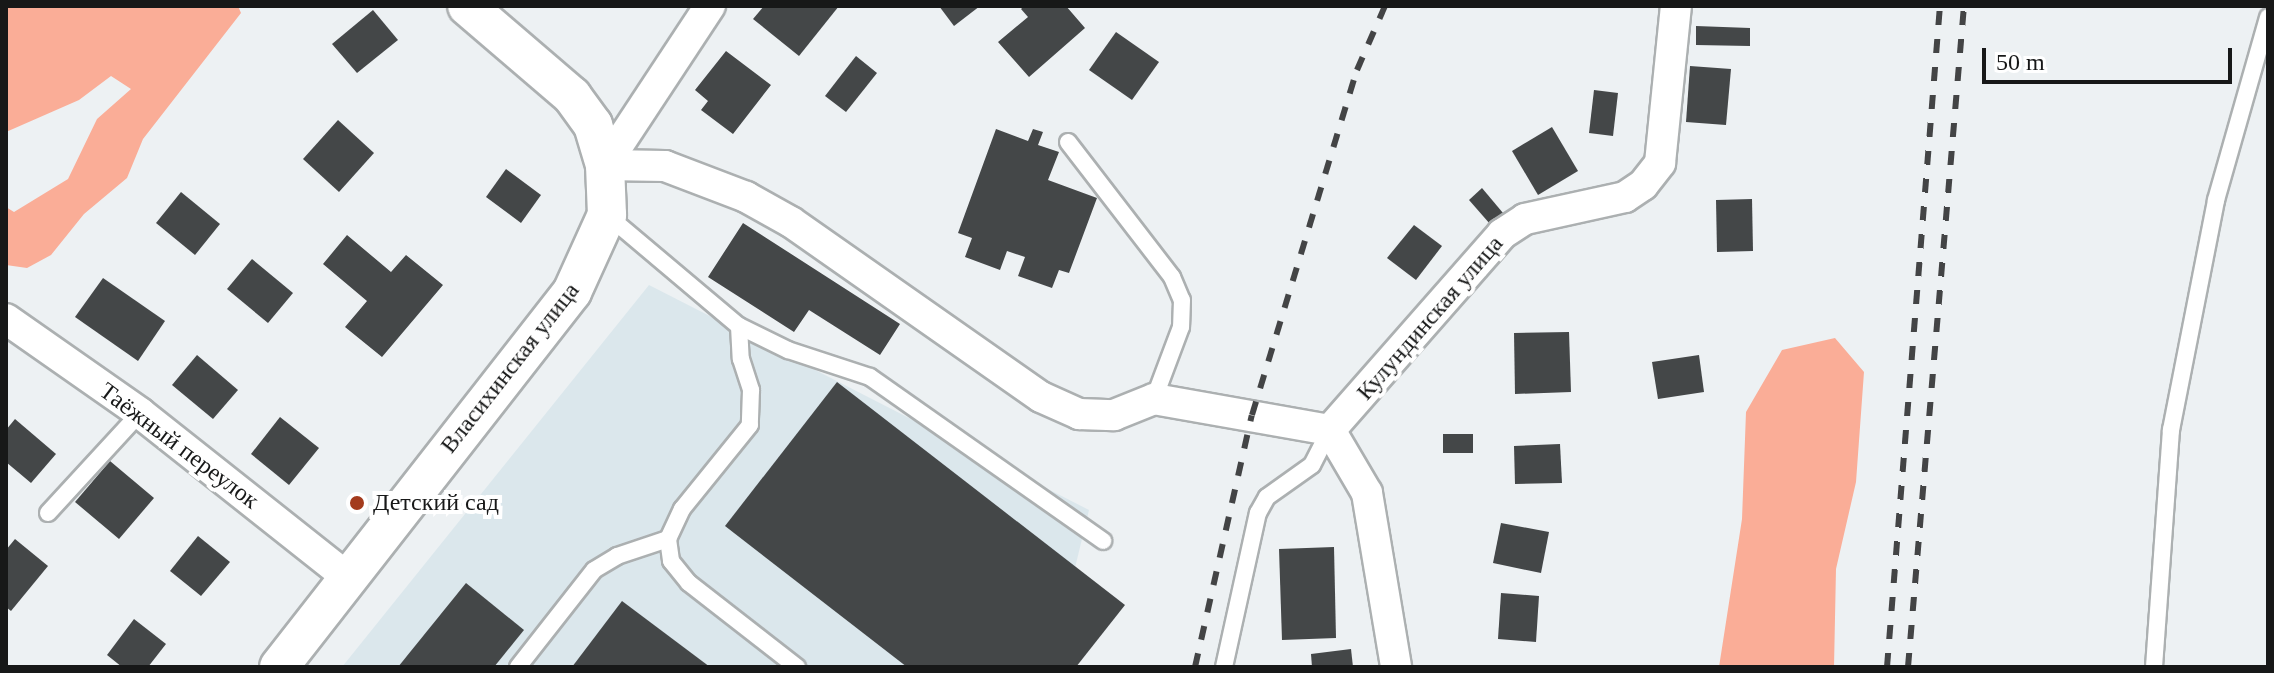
<!DOCTYPE html>
<meta charset="utf-8">
<style>
body{margin:0}
#map{position:relative;width:2274px;height:673px;overflow:hidden;background:#edf1f3;font-family:"Times New Roman",serif}
div>[style]{position:absolute}
[style*='--x']{left:calc(var(--x)*1px);top:calc(var(--y)*1px);width:calc(var(--w)*1px);rotate:calc(var(--a)*1deg)}
.built>*{inset:0;background:#dbe7ec}
.forest>*{inset:0;background:#faad97}
.building>*{inset:0;background:#444748}
.roads{filter:drop-shadow(2px 0 #acb0b1) drop-shadow(-2px 0 #acb0b1) drop-shadow(0 2px #acb0b1) drop-shadow(0 -2px #acb0b1)}
.service>*{height:16px;margin:-8px;padding:0 8px;transform-origin:8px;border-radius:8px;background:#fff}
.minor>*{height:30px;margin:-15px;padding:0 15px;transform-origin:15px;border-radius:15px;background:#fff}
.tertiary>*{height:38px;margin:-19px;padding:0 19px;transform-origin:19px;border-radius:19px;background:#fff}
.rail>*{height:6px;margin-top:-3px;transform-origin:0;background:repeating-linear-gradient(90deg,#434445 0 14px,transparent 0 28px)}
.dots>*{width:22px;height:22px;translate:-50% -50%;box-sizing:border-box;border:4px solid #fff;border-radius:50%}
span{translate:-50% -50%;white-space:nowrap;text-align:center;line-height:1.15;-webkit-text-stroke:8px #fff;paint-order:stroke}
.street-label{font-size:24px;color:#171818}
.poi-label{font-size:24px;color:#171818}
.left{translate:0 -50%;text-align:left}
.frame{position:absolute;inset:0;border:8px solid #171818;pointer-events:none}
.scale{position:absolute;left:1982px;top:48px;width:250px;height:36px;box-sizing:border-box;border:4px solid #171818;border-top:0;padding-left:10px;font-size:24px;line-height:28px;white-space:nowrap;color:#171818;-webkit-text-stroke:6px #fff;paint-order:stroke}
</style>
<div id="map">
<div class="built">
<i style="clip-path:polygon(649px 285px,1089px 510px,1051px 667px,342px 667px)"></i>
</div>
<div class="forest">
<i style="clip-path:polygon(6px 6px,238px 6px,241px 13px,143px 139px,127px 178px,84px 214px,51px 255px,27px 268px,6px 265px,6px 207px,14px 212px,68px 179px,97px 119px,131px 89px,111px 76px,79px 100px,6px 132px)"></i>
<i style="clip-path:polygon(1835px 338px,1864px 372px,1856px 482px,1836px 569px,1834px 667px,1719px 667px,1742px 519px,1746px 412px,1782px 350px)"></i>
</div>
<div class="building">
<i style="clip-path:polygon(764px 6px,839px 6px,799px 56px,753px 19px)"></i>
<i style="clip-path:polygon(939px 6px,980px 6px,954px 26px)"></i>
<i style="clip-path:polygon(1024px 6px,1066px 6px,1085px 28px,1029px 77px,998px 42px,1028px 17px,1021px 9px)"></i>
<i style="clip-path:polygon(373px 10px,398px 40px,357px 73px,332px 44px)"></i>
<i style="clip-path:polygon(1696px 26px,1750px 28px,1750px 46px,1696px 45px)"></i>
<i style="clip-path:polygon(1116px 32px,1159px 62px,1132px 100px,1089px 70px)"></i>
<i style="clip-path:polygon(726px 51px,771px 85px,733px 134px,701px 110px,708px 101px,695px 90px)"></i>
<i style="clip-path:polygon(856px 56px,877px 73px,846px 112px,825px 96px)"></i>
<i style="clip-path:polygon(1690px 66px,1731px 69px,1726px 125px,1686px 122px)"></i>
<i style="clip-path:polygon(1594px 90px,1618px 93px,1613px 136px,1589px 133px)"></i>
<i style="clip-path:polygon(338px 120px,374px 153px,339px 192px,303px 159px)"></i>
<i style="clip-path:polygon(1552px 127px,1578px 171px,1538px 195px,1512px 151px)"></i>
<i style="clip-path:polygon(996px 129px,1028px 141px,1033px 129px,1043px 132px,1038px 145px,1059px 152px,1048px 180px,1097px 198px,1069px 273px,1059px 270px,1052px 288px,1018px 276px,1025px 257px,1007px 251px,1000px 270px,965px 257px,972px 238px,958px 233px)"></i>
<i style="clip-path:polygon(506px 169px,541px 195px,521px 223px,486px 197px)"></i>
<i style="clip-path:polygon(1482px 188px,1503px 213px,1490px 224px,1469px 200px)"></i>
<i style="clip-path:polygon(181px 192px,220px 224px,195px 255px,156px 223px)"></i>
<i style="clip-path:polygon(1752px 199px,1753px 251px,1717px 252px,1716px 200px)"></i>
<i style="clip-path:polygon(743px 223px,900px 324px,880px 355px,809px 310px,794px 332px,708px 277px)"></i>
<i style="clip-path:polygon(1414px 225px,1442px 246px,1416px 280px,1387px 258px)"></i>
<i style="clip-path:polygon(347px 235px,391px 272px,406px 255px,443px 285px,382px 357px,345px 327px,367px 301px,323px 264px)"></i>
<i style="clip-path:polygon(252px 259px,293px 293px,268px 323px,227px 289px)"></i>
<i style="clip-path:polygon(103px 278px,165px 321px,138px 361px,75px 317px)"></i>
<i style="clip-path:polygon(1569px 332px,1571px 392px,1515px 394px,1514px 333px)"></i>
<i style="clip-path:polygon(197px 355px,238px 390px,213px 419px,172px 385px)"></i>
<i style="clip-path:polygon(1699px 355px,1704px 392px,1658px 399px,1652px 362px)"></i>
<i style="clip-path:polygon(837px 382px,1125px 605px,1076px 667px,907px 667px,725px 526px)"></i>
<i style="clip-path:polygon(280px 417px,319px 448px,289px 485px,251px 454px)"></i>
<i style="clip-path:polygon(15px 419px,56px 454px,31px 483px,6px 462px,6px 430px)"></i>
<i style="clip-path:polygon(1443px 434px,1473px 434px,1473px 453px,1443px 453px)"></i>
<i style="clip-path:polygon(1560px 444px,1562px 483px,1515px 484px,1514px 446px)"></i>
<i style="clip-path:polygon(110px 461px,154px 498px,119px 539px,75px 502px)"></i>
<i style="clip-path:polygon(1501px 523px,1549px 532px,1541px 573px,1493px 563px)"></i>
<i style="clip-path:polygon(198px 536px,230px 562px,201px 596px,170px 571px)"></i>
<i style="clip-path:polygon(15px 539px,48px 566px,11px 611px,6px 607px,6px 550px)"></i>
<i style="clip-path:polygon(1334px 547px,1336px 638px,1282px 640px,1279px 549px)"></i>
<i style="clip-path:polygon(466px 583px,524px 630px,494px 667px,398px 667px)"></i>
<i style="clip-path:polygon(1501px 593px,1539px 596px,1536px 642px,1498px 639px)"></i>
<i style="clip-path:polygon(622px 601px,710px 667px,572px 667px)"></i>
<i style="clip-path:polygon(134px 619px,166px 644px,148px 667px,122px 667px,107px 655px)"></i>
<i style="clip-path:polygon(1351px 649px,1353px 667px,1312px 667px,1311px 654px)"></i>
</div>
<div class="roads">
<div class="service">
<i style="--x:1068;--y:142;--w:170;--a:52.4"></i>
<i style="--x:1172;--y:277;--w:25;--a:67"></i>
<i style="--x:1182;--y:300;--w:27;--a:92"></i>
<i style="--x:1181;--y:327;--w:77;--a:110.6"></i>
<i style="--x:607;--y:215;--w:172;--a:40.1"></i>
<i style="--x:739;--y:326;--w:33;--a:87"></i>
<i style="--x:741;--y:359;--w:33;--a:72"></i>
<i style="--x:751;--y:390;--w:35;--a:92"></i>
<i style="--x:750;--y:425;--w:108;--a:129"></i>
<i style="--x:682;--y:509;--w:33;--a:115"></i>
<i style="--x:668;--y:539;--w:22;--a:82"></i>
<i style="--x:671;--y:561;--w:28;--a:51"></i>
<i style="--x:689;--y:583;--w:137;--a:37.9"></i>
<i style="--x:739;--y:326;--w:55;--a:26.1"></i>
<i style="--x:788;--y:350;--w:86;--a:18.2"></i>
<i style="--x:870;--y:377;--w:285;--a:35.1"></i>
<i style="--x:48;--y:513;--w:136;--a:-47.4"></i>
<i style="--x:518;--y:667;--w:123;--a:-51.9"></i>
<i style="--x:594;--y:570;--w:27;--a:-31"></i>
<i style="--x:617;--y:556;--w:54;--a:-18.4"></i>
<i style="--x:1224;--y:667;--w:158;--a:-77.6"></i>
<i style="--x:1258;--y:513;--w:18;--a:-61"></i>
<i style="--x:1267;--y:497;--w:55;--a:-35.4"></i>
<i style="--x:1312;--y:465;--w:39;--a:-63"></i>
<i style="--x:2154;--y:667;--w:238;--a:-85.9"></i>
<i style="--x:2171;--y:430;--w:234;--a:-78.9"></i>
<i style="--x:2216;--y:200;--w:190;--a:-74.1"></i>
</div>
<div class="minor">
<i style="--x:605;--y:165;--w:60;--a:1"></i>
<i style="--x:665;--y:166;--w:87;--a:20.9"></i>
<i style="--x:746;--y:197;--w:51;--a:29.1"></i>
<i style="--x:791;--y:222;--w:305;--a:35"></i>
<i style="--x:1041;--y:397;--w:42;--a:24.1"></i>
<i style="--x:1079;--y:414;--w:35;--a:2"></i>
<i style="--x:1114;--y:415;--w:43;--a:-21.8"></i>
<i style="--x:1154;--y:399;--w:179;--a:10"></i>
<i style="--x:605;--y:165;--w:191;--a:-56.6"></i>
<i style="--x:6;--y:319;--w:164;--a:35"></i>
<i style="--x:140;--y:413;--w:265;--a:38.4"></i>
<i style="--x:1330;--y:430;--w:261;--a:-48.7"></i>
<i style="--x:1502;--y:234;--w:27;--a:-33"></i>
<i style="--x:1525;--y:219;--w:102;--a:-12.4"></i>
<i style="--x:1625;--y:197;--w:22;--a:-34"></i>
<i style="--x:1643;--y:185;--w:28;--a:-52"></i>
<i style="--x:1660;--y:163;--w:158;--a:-84.2"></i>
<i style="--x:1330;--y:430;--w:73;--a:59.6"></i>
<i style="--x:1367;--y:493;--w:176;--a:80.5"></i>
</div>
<div class="tertiary">
<i style="--x:279;--y:667;--w:476;--a:-52"></i>
<i style="--x:572;--y:292;--w:85;--a:-65.6"></i>
<i style="--x:607;--y:215;--w:50;--a:-92.3"></i>
<i style="--x:605;--y:165;--w:42;--a:-106.7"></i>
<i style="--x:593;--y:125;--w:36;--a:-126"></i>
<i style="--x:572;--y:96;--w:138;--a:-139.4"></i>
</div>
</div>
<div class="rail">
<i style="--x:1195;--y:667;--w:258;--a:-77.3"></i>
<i style="--x:1252;--y:415;--w:361;--a:-73.1"></i>
<i style="--x:1357;--y:70;--w:70;--a:-66.4"></i>
<i style="--x:1887;--y:667;--w:663;--a:-85.42"></i>
<i style="--x:1908;--y:667;--w:663;--a:-85.16"></i>
</div>
<div class="dots">
<i style="left:357px;top:503px;background:#a33b1d"></i>
</div>
<div class="street-label">
<span style="left:1430px;top:318px;rotate:-49deg">Кулундинская улица</span>
<span style="left:510px;top:368px;rotate:-52deg">Власихинская улица</span>
<span style="left:179px;top:446px;rotate:37deg">Таёжный переулок</span>
</div>
<div class="poi-label">
<span class="left" style="left:373px;top:503px">Детский сад</span>
</div>
<div class="frame"></div>
<div class="scale">50 m</div>
</div>
